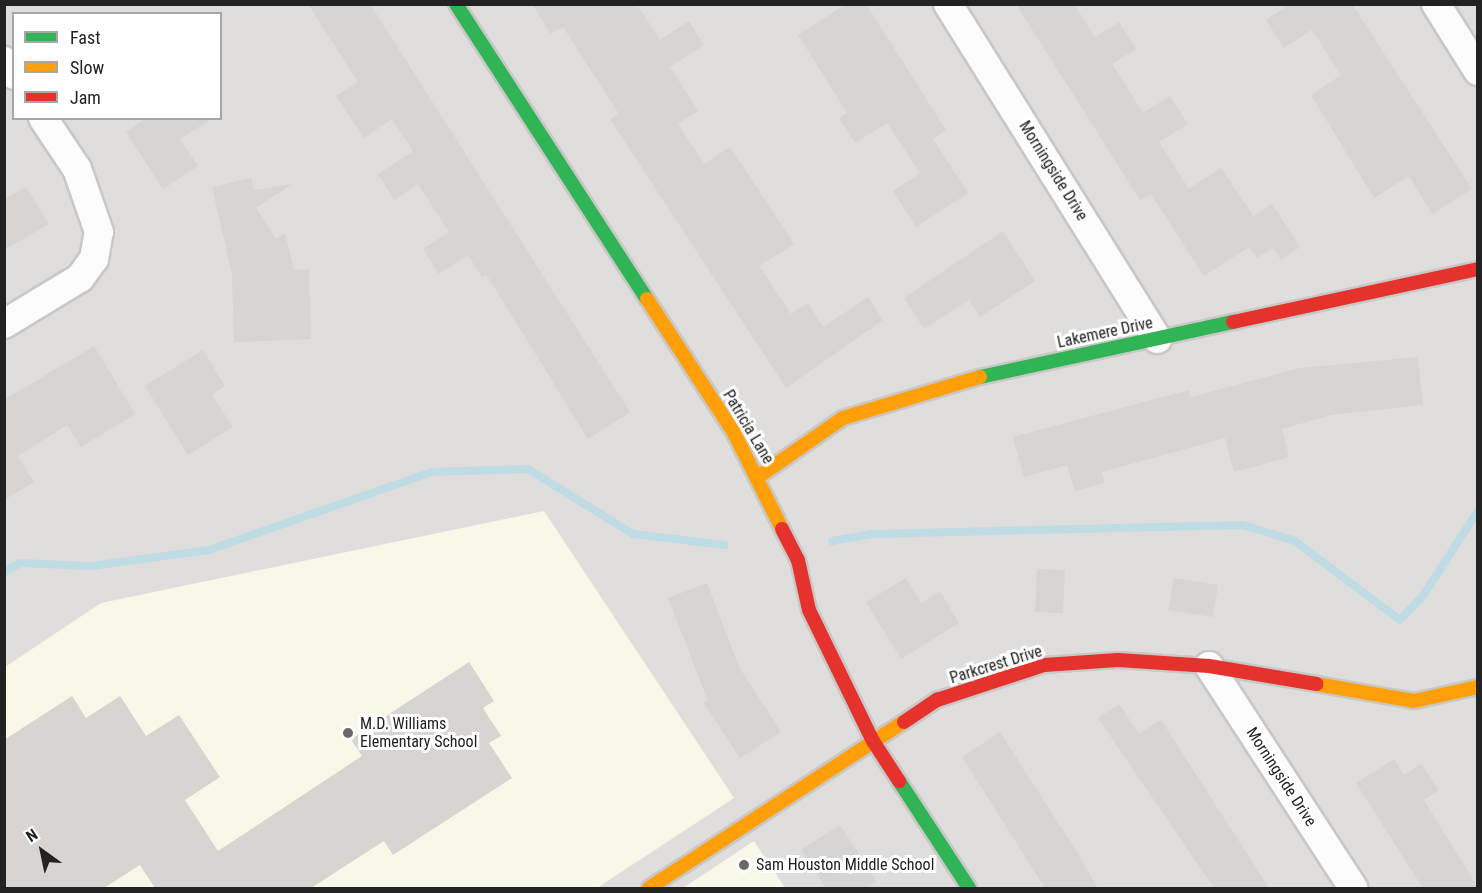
<!DOCTYPE html>
<style>
body{margin:0}
#map{position:relative;width:1482px;height:893px;overflow:hidden;background:#f0eeeb;font-family:"Roboto Condensed",sans-serif}
div>[style]{position:absolute}
[style*='--x']{left:calc(var(--x)*1px);top:calc(var(--y)*1px);width:calc(var(--w)*1px);rotate:calc(var(--a)*1deg)}
.residential>*{inset:0;background:#dfdedc}
.education>*{inset:0;background:#f8f7e8}
.stream>*{height:8px;margin:-4px;padding:0 4px;transform-origin:4px;border-radius:4px;background:#bfdbe3}
.building>*{inset:0;background:#d7d4d2}
.roads{filter:drop-shadow(2px 0 #c9c8c7) drop-shadow(-2px 0 #c9c8c7) drop-shadow(0 2px #c9c8c7) drop-shadow(0 -2px #c9c8c7)}
.street>*{height:28px;margin:-14px;padding:0 14px;transform-origin:14px;border-radius:14px;background:#fdfcfc}
.fast>*{height:14px;margin:-7px;padding:0 7px;transform-origin:7px;border-radius:7px;background:#30b455}
.slow>*{height:14px;margin:-7px;padding:0 7px;transform-origin:7px;border-radius:7px;background:#ff9f0a}
.jam>*{height:14px;margin:-7px;padding:0 7px;transform-origin:7px;border-radius:7px;background:#e5322d}
.dots>*{width:16px;height:16px;translate:-50% -50%;box-sizing:border-box;border:3px solid #fff;border-radius:50%}
span{translate:-50% -50%;white-space:nowrap;text-align:center;line-height:1.15;-webkit-text-stroke:6px #fff;paint-order:stroke}
.street-label{font-size:16px;color:#222}
.poi-label{font-size:16px;color:#222}
.left{translate:0 -50%;text-align:left}
.frame{position:absolute;inset:0;border:6px solid #222;pointer-events:none}
.legend{position:absolute;left:12px;top:12px;width:210px;height:108px;box-sizing:border-box;background:#fff;border:2px solid #a7a7a7;margin:0;padding:8px 10px;list-style:none;font-size:18px;color:#222}
.legend li{display:flex;align-items:center;gap:12px;height:30px}
.legend b{width:30px;border:2px solid #a7a7a7}
.north{position:absolute;left:12px;top:821px;width:60px;height:60px;-webkit-text-stroke:4px #fff;paint-order:stroke;rotate:327deg;font-size:16px;font-weight:700;line-height:24px;text-align:center;color:#222}
.north::after{content:'';display:block;margin:auto;width:21px;height:27px;background:#222;clip-path:polygon(50% 0,100% 100%,50% 72%,0 100%)}
</style>
<div id="map">
<div class="residential">
<i style="clip-path:polygon(evenodd,5px 5px,1477px 5px,1477px 888px,5px 888px,5px 5px,14px 14px,220px 14px,220px 118px,14px 118px,14px 14px)"></i>
</div>
<div class="education">
<i style="clip-path:polygon(544px 511px,734px 798px,597px 888px,5px 888px,5px 667px,101px 603px)"></i>
<i style="clip-path:polygon(754px 841px,785px 888px,683px 888px)"></i>
</div>
<div class="stream">
<i style="--x:832;--y:541;--w:39;--a:-10"></i>
<i style="--x:870;--y:534;--w:373;--a:-1.4"></i>
<i style="--x:1243;--y:525;--w:54;--a:17.1"></i>
<i style="--x:1295;--y:541;--w:131;--a:37"></i>
<i style="--x:1400;--y:620;--w:35;--a:-47"></i>
<i style="--x:1424;--y:594;--w:99;--a:-57"></i>
<i style="--x:4;--y:572;--w:18;--a:-29"></i>
<i style="--x:20;--y:563;--w:71;--a:2.4"></i>
<i style="--x:91;--y:566;--w:119;--a:-7.7"></i>
<i style="--x:209;--y:550;--w:236;--a:-19.3"></i>
<i style="--x:432;--y:472;--w:96;--a:-1.8"></i>
<i style="--x:528;--y:469;--w:123;--a:31.8"></i>
<i style="--x:633;--y:534;--w:92;--a:6.9"></i>
</div>
<div class="building">
<i style="clip-path:polygon(308px 4px,370px 4px,630px 412px,588px 439px,486px 274px,482px 277px,468px 255px,439px 274px,423px 249px,449px 232px,418px 184px,394px 200px,378px 174px,413px 151px,392px 119px,364px 138px,336px 96px,358px 82px)"></i>
<i style="clip-path:polygon(532px 4px,637px 4px,660px 40px,689px 21px,704px 45px,670px 67px,698px 111px,678px 124px,704px 164px,730px 147px,794px 244px,759px 266px,791px 314px,808px 303px,823px 327px,868px 297px,883px 320px,786px 388px,610px 119px,619px 114px,563px 27px,551px 34px)"></i>
<i style="clip-path:polygon(846px 4px,866px 4px,946px 130px,933px 139px,968px 193px,916px 227px,893px 191px,920px 173px,887px 123px,855px 143px,839px 118px,847px 113px,798px 35px)"></i>
<i style="clip-path:polygon(1016px 4px,1074px 4px,1095px 37px,1119px 22px,1136px 49px,1112px 64px,1143px 113px,1170px 96px,1188px 124px,1159px 142px,1189px 189px,1221px 168px,1253px 216px,1272px 204px,1300px 247px,1281px 260px,1273px 248px,1257px 258px,1249px 247px,1204px 276px,1151px 194px,1140px 200px)"></i>
<i style="clip-path:polygon(1290px 4px,1352px 4px,1472px 189px,1432px 214px,1409px 176px,1374px 198px,1311px 95px,1341px 75px,1312px 30px,1284px 48px,1266px 20px)"></i>
<i style="clip-path:polygon(146px 118px,213px 118px,180px 139px,198px 166px,163px 189px,126px 132px)"></i>
<i style="clip-path:polygon(251px 178px,254px 190px,292px 184px,256px 208px,276px 239px,285px 233px,294px 270px,309px 269px,311px 339px,234px 342px,232px 274px,212px 187px)"></i>
<i style="clip-path:polygon(26px 187px,49px 224px,4px 250px,4px 200px)"></i>
<i style="clip-path:polygon(1003px 231px,1035px 281px,980px 317px,969px 300px,924px 329px,904px 298px)"></i>
<i style="clip-path:polygon(94px 346px,135px 414px,81px 447px,67px 425px,18px 456px,34px 482px,4px 500px,4px 400px)"></i>
<i style="clip-path:polygon(203px 350px,225px 386px,212px 395px,233px 427px,188px 455px,145px 386px)"></i>
<i style="clip-path:polygon(1418px 357px,1423px 405px,1331px 415px,1282px 429px,1289px 457px,1234px 472px,1225px 438px,1102px 472px,1105px 483px,1075px 491px,1067px 465px,1024px 477px,1013px 437px,1189px 390px,1191px 397px,1300px 368px)"></i>
<i style="clip-path:polygon(1037px 569px,1065px 570px,1063px 613px,1035px 612px)"></i>
<i style="clip-path:polygon(906px 578px,921px 603px,940px 591px,959px 623px,901px 659px,866px 602px)"></i>
<i style="clip-path:polygon(1174px 578px,1218px 585px,1213px 617px,1168px 610px)"></i>
<i style="clip-path:polygon(707px 583px,739px 667px,781px 732px,740px 758px,704px 703px,708px 701px,668px 598px)"></i>
<i style="clip-path:polygon(469px 662px,494px 701px,483px 708px,501px 736px,489px 743px,512px 778px,393px 855px,384px 841px,311px 888px,155px 888px,140px 865px,104px 888px,4px 888px,4px 740px,72px 696px,86px 718px,120px 696px,146px 736px,179px 715px,220px 777px,185px 800px,218px 851px,362px 756px,351px 739px)"></i>
<i style="clip-path:polygon(1119px 704px,1139px 734px,1161px 720px,1269px 888px,1214px 888px,1098px 718px)"></i>
<i style="clip-path:polygon(1000px 732px,1078px 854px,1098px 888px,1045px 888px,962px 757px)"></i>
<i style="clip-path:polygon(1394px 759px,1404px 775px,1421px 764px,1439px 790px,1424px 800px,1478px 888px,1423px 888px,1403px 857px,1356px 783px)"></i>
<i style="clip-path:polygon(840px 825px,877px 882px,866px 888px,826px 888px,801px 850px)"></i>
</div>
<div class="roads">
<div class="street">
<i style="--x:948;--y:4;--w:395;--a:58"></i>
<i style="--x:1436;--y:4;--w:79;--a:57.9"></i>
<i style="--x:4;--y:61;--w:17;--a:54"></i>
<i style="--x:4;--y:324;--w:89;--a:-31.2"></i>
<i style="--x:80;--y:278;--w:24;--a:-54"></i>
<i style="--x:94;--y:259;--w:27;--a:-80"></i>
<i style="--x:99;--y:232;--w:67;--a:-109.2"></i>
<i style="--x:77;--y:169;--w:61;--a:-123.7"></i>
<i style="--x:1209;--y:666;--w:265;--a:57"></i>
</div>
<div class="fast">
<i style="--x:456;--y:4;--w:351;--a:57.1"></i>
<i style="--x:980;--y:377;--w:259;--a:-12.3"></i>
<i style="--x:899;--y:781;--w:128;--a:56.8"></i>
</div>
<div class="slow">
<i style="--x:647;--y:299;--w:160;--a:57"></i>
<i style="--x:734;--y:433;--w:107;--a:63.4"></i>
<i style="--x:758;--y:477;--w:103;--a:-34.8"></i>
<i style="--x:843;--y:418;--w:143;--a:-16.7"></i>
<i style="--x:1316;--y:684;--w:99;--a:9.8"></i>
<i style="--x:1414;--y:701;--w:66;--a:-12.3"></i>
<i style="--x:649;--y:888;--w:304;--a:-33.1"></i>
</div>
<div class="jam">
<i style="--x:1233;--y:322;--w:251;--a:-12.2"></i>
<i style="--x:782;--y:529;--w:35;--a:63"></i>
<i style="--x:798;--y:560;--w:51;--a:77.6"></i>
<i style="--x:809;--y:610;--w:146;--a:64"></i>
<i style="--x:873;--y:741;--w:48;--a:57"></i>
<i style="--x:904;--y:722;--w:40;--a:-34"></i>
<i style="--x:937;--y:700;--w:113;--a:-18.1"></i>
<i style="--x:1044;--y:665;--w:74;--a:-3.9"></i>
<i style="--x:1118;--y:660;--w:91;--a:3.8"></i>
<i style="--x:1209;--y:666;--w:109;--a:9.5"></i>
</div>
</div>
<div class="dots">
<i style="left:348px;top:733px;background:#6a6968"></i>
<i style="left:744px;top:865px;background:#6a6968"></i>
</div>
<div class="street-label">
<span style="left:1053px;top:171px;rotate:58deg">Morningside Drive</span>
<span style="left:1105px;top:333px;rotate:-12deg">Lakemere Drive</span>
<span style="left:748px;top:427px;rotate:59deg">Patricia Lane</span>
<span style="left:996px;top:665px;rotate:-17deg">Parkcrest Drive</span>
<span style="left:1281px;top:777px;rotate:57deg">Morningside Drive</span>
</div>
<div class="poi-label">
<span class="left" style="left:360px;top:733px">M.D. Williams<br>Elementary School</span>
<span class="left" style="left:756px;top:865px">Sam Houston Middle School</span>
</div>
<div class="frame"></div>
<ul class="legend">
<li><b style="height:8px;background:#30b455"></b>Fast</li>
<li><b style="height:8px;background:#ff9f0a"></b>Slow</li>
<li><b style="height:8px;background:#e5322d"></b>Jam</li>
</ul>
<div class="north">N</div>
</div>
